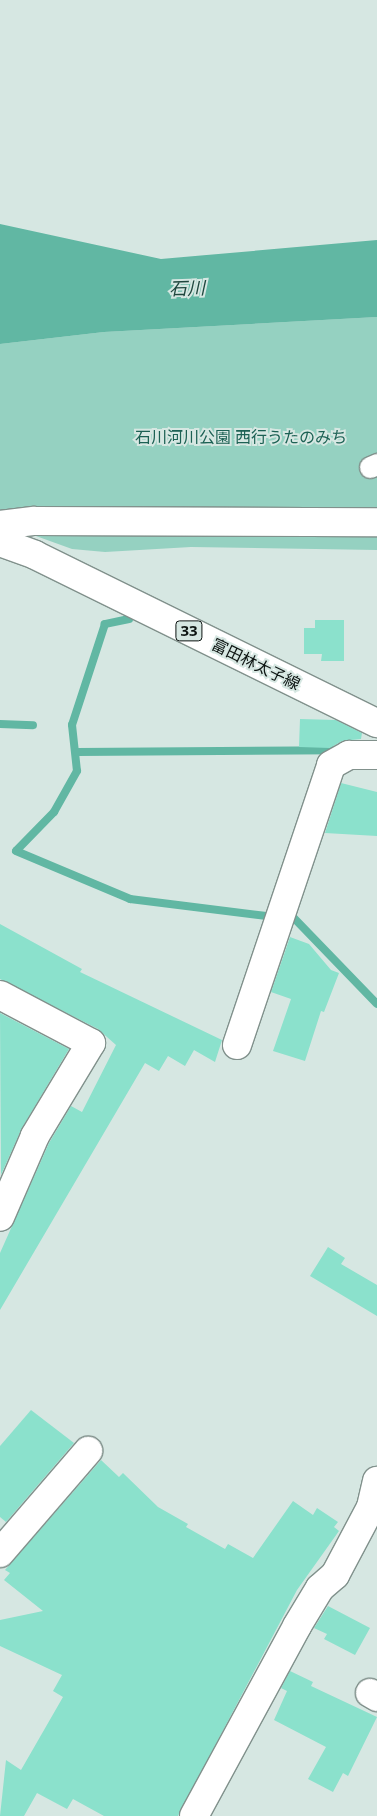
<!DOCTYPE html>
<meta charset="utf-8">
<style>
body{margin:0}
#map{position:relative;width:377px;height:1816px;overflow:hidden;background:#d6e7e2;font-family:"Noto Sans","Noto Sans JP",sans-serif}
div>[style]{position:absolute}
[style*='--x']{left:calc(var(--x)*1px);top:calc(var(--y)*1px);width:calc(var(--w)*1px);rotate:calc(var(--a)*1deg)}
.green>*{inset:0;background:#95d1c1}
.water>*{inset:0;background:#61b7a3}
.stream>*{height:8px;margin:-4px;padding:0 4px;transform-origin:4px;border-radius:4px;background:#61b7a3}
.building>*{inset:0;background:#8be1cc}
.roads{filter:drop-shadow(1px 0 #81918c) drop-shadow(-1px 0 #81918c) drop-shadow(0 1px #81918c) drop-shadow(0 -1px #81918c)}
.pedestrian>*{height:21px;margin:-10.5px;padding:0 10.5px;transform-origin:10.5px;border-radius:10.5px;background:#fff}
.minor>*{height:28px;margin:-14px;padding:0 14px;transform-origin:14px;border-radius:14px;background:#fff}
.tertiary>*{height:28px;margin:-14px;padding:0 14px;transform-origin:14px;border-radius:14px;background:#fff}
.primary>*{height:28px;margin:-14px;padding:0 14px;transform-origin:14px;border-radius:14px;background:#fff}
span{translate:-50% -50%;white-space:nowrap;text-align:center;line-height:1.15;-webkit-text-stroke:4px #d6e7e2;paint-order:stroke}
.shield-label span{padding:1px 4px;background:#d6e7e2;border:1px solid;border-radius:4px;-webkit-text-stroke-width:0}
.shield-label{font-size:15px;color:#0d1412;font-weight:700}
.park-label{font-size:16px;color:#1c6154}
.street-label{font-size:16px;color:#0d1412}
.water-label{font-size:18px;color:#1f473e;font-style:italic}
</style>
<div id="map">
<div class="green">
<i style="clip-path:polygon(377px 317px,377px 550px,191px 547px,105px 552px,72px 549px,0 523px,0 344px,104px 332px)"></i>
</div>
<div class="water">
<i style="clip-path:polygon(0 224px,161px 259px,377px 240px,377px 317px,104px 332px,0 344px)"></i>
</div>
<div class="stream">
<i style="--x:129;--y:619;--w:25;--a:168"></i>
<i style="--x:105;--y:624;--w:106;--a:108.1"></i>
<i style="--x:72;--y:725;--w:46;--a:83.8"></i>
<i style="--x:77;--y:771;--w:47;--a:119.3"></i>
<i style="--x:54;--y:812;--w:54;--a:134.3"></i>
<i style="--x:16;--y:851;--w:124;--a:22.8"></i>
<i style="--x:130;--y:899;--w:146;--a:7.1"></i>
<i style="--x:0;--y:724;--w:33;--a:2"></i>
<i style="--x:77;--y:752;--w:261;--a:-0.4"></i>
<i style="--x:286;--y:916;--w:6;--a:0"></i>
<i style="--x:292;--y:916;--w:122;--a:46"></i>
</div>
<div class="building">
<i style="clip-path:polygon(315px 620px,344px 620px,344px 661px,321px 661px,322px 654px,304px 654px,304px 628px,315px 628px)"></i>
<i style="clip-path:polygon(300px 719px,336px 720px,362px 733px,361px 739px,342px 741px,330px 748px,299px 747px)"></i>
<i style="clip-path:polygon(341px 783px,377px 792px,377px 836px,325px 833px)"></i>
<i style="clip-path:polygon(0 924px,82px 969px,80px 972px,222px 1040px,215px 1062px,194px 1050px,185px 1066px,168px 1056px,159px 1071px,145px 1063px,0 1310px,0 1253px,49px 1143px,71px 1106px,82px 1112px,116px 1045px,98px 1029px,0 979px)"></i>
<i style="clip-path:polygon(290px 937px,309px 944px,331px 970px,339px 973px,324px 1012px,321px 1011px,305px 1061px,273px 1051px,291px 999px,271px 992px)"></i>
<i style="clip-path:polygon(0 1013px,69px 1049px,22px 1128px,1px 1175px)"></i>
<i style="clip-path:polygon(328px 1247px,345px 1258px,341px 1264px,377px 1285px,377px 1316px,310px 1276px)"></i>
<i style="clip-path:polygon(31px 1410px,74px 1443px,6px 1522px,0 1517px,0 1446px)"></i>
<i style="clip-path:polygon(101px 1460px,119px 1477px,123px 1473px,158px 1507px,188px 1524px,186px 1527px,225px 1549px,228px 1544px,253px 1558px,293px 1501px,313px 1515px,317px 1508px,338px 1522px,334px 1527px,339px 1531px,297px 1590px,178px 1816px,104px 1816px,73px 1799px,67px 1809px,37px 1793px,24px 1816px,0 1816px,6px 1760px,21px 1770px,63px 1697px,53px 1691px,62px 1675px,0 1646px,0 1620px,43px 1611px,4px 1580px,10px 1573px,5px 1570px)"></i>
<i style="clip-path:polygon(328px 1606px,370px 1628px,355px 1655px,324px 1639px,327px 1634px,314px 1628px)"></i>
<i style="clip-path:polygon(290px 1671px,313px 1682px,311px 1686px,377px 1717px,348px 1776px,343px 1773px,333px 1792px,308px 1779px,326px 1747px,274px 1720px,287px 1691px,281px 1688px)"></i>
</div>
<div class="roads">
<div class="pedestrian">
<i style="--x:370;--y:467;--w:8;--a:-23"></i>
</div>
<div class="minor">
<i style="--x:0;--y:995;--w:103;--a:27.8"></i>
<i style="--x:91;--y:1043;--w:109;--a:121.1"></i>
<i style="--x:35;--y:1136;--w:88;--a:113.4"></i>
<i style="--x:237;--y:1045;--w:295;--a:-71.4"></i>
<i style="--x:331;--y:765;--w:21;--a:-29"></i>
<i style="--x:349;--y:755;--w:28;--a:0"></i>
<i style="--x:0;--y:1553;--w:135;--a:-49.2"></i>
<i style="--x:370;--y:1693;--w:8;--a:30"></i>
<i style="--x:194;--y:1816;--w:216;--a:-61.5"></i>
<i style="--x:297;--y:1626;--w:44;--a:-58.8"></i>
<i style="--x:320;--y:1588;--w:20;--a:-41"></i>
<i style="--x:335;--y:1575;--w:77;--a:-62.1"></i>
<i style="--x:371;--y:1507;--w:27;--a:-77"></i>
</div>
<div class="tertiary">
<i style="--x:0;--y:525;--w:35;--a:-7"></i>
<i style="--x:35;--y:521;--w:342;--a:0.2"></i>
</div>
<div class="primary">
<i style="--x:0;--y:542;--w:37;--a:20"></i>
<i style="--x:35;--y:555;--w:381;--a:26.2"></i>
</div>
</div>
<div class="shield-label">
<span style="left:189px;top:631px">33</span>
</div>
<div class="park-label">
<span style="left:241px;top:437px">石川河川公園 西行うたのみち</span>
</div>
<div class="street-label">
<span style="left:256px;top:664px;rotate:26deg">富田林太子線</span>
</div>
<div class="water-label">
<span style="left:187px;top:288px;rotate:-2deg">石川</span>
</div>
</div>
